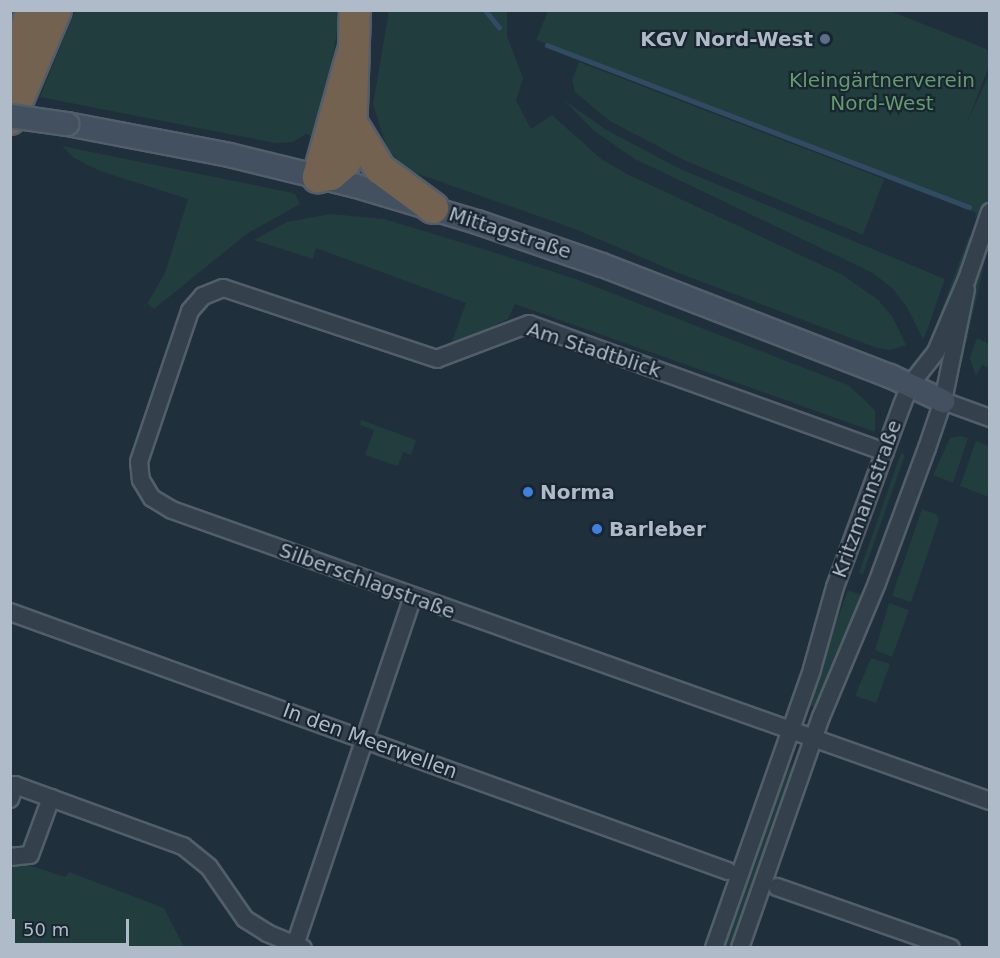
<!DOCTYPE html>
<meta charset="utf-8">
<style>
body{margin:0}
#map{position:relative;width:1000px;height:958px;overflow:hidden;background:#202f3c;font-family:"DejaVu Sans",sans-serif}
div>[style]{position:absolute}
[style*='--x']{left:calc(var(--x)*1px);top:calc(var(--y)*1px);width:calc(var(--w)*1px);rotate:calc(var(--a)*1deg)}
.green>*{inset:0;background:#223d3d}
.stream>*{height:4.5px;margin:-2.25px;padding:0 2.25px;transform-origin:2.25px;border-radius:2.25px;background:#314b63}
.roads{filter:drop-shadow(2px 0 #525e6a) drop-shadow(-2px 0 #525e6a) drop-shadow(0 2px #525e6a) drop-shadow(0 -2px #525e6a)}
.street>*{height:16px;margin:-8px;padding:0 8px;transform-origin:8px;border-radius:8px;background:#34414c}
.secondary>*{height:22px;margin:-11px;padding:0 11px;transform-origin:11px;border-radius:11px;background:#425060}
.highway>*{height:30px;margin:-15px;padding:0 15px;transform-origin:15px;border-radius:15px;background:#736250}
.bridges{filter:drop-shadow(2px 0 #525e6a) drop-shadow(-2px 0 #525e6a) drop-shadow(0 2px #525e6a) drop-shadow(0 -2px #525e6a)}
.secondary-bridge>*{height:22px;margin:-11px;padding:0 11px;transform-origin:11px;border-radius:11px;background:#425060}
.dots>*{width:16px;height:16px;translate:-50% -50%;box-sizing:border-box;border:3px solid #192631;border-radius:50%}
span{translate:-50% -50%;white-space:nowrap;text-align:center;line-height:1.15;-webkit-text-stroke:4.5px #192631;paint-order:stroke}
.poi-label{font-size:20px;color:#afbbc8;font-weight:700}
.right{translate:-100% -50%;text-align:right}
.left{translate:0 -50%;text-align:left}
.park-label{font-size:20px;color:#649b6b}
.street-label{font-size:20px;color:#afbbc8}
.frame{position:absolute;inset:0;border:12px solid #afbbc8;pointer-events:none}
.scale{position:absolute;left:12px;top:919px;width:117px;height:27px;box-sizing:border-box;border:3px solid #afbbc8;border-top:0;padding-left:8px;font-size:18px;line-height:21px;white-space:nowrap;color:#afbbc8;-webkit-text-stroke:4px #192631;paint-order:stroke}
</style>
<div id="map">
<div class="green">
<i style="clip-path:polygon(75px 11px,340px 11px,320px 139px,306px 134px,293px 142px,275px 143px,40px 97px)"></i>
<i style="clip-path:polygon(389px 11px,507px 11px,507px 36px,523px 78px,516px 100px,531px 129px,552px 115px,601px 159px,627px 174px,843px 275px,878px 300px,892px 316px,906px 345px,890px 350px,877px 348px,676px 272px,575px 229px,410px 171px,387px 149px,373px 104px)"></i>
<i style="clip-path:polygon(548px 11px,890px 11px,989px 50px,989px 66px,968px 120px,989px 75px,989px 218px,981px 214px,975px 218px,976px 213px,536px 40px)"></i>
<i style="clip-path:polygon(579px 62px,884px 179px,863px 235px,684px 160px,610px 121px,575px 92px,572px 80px)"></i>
<i style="clip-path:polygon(564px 100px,605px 129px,680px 169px,945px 279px,925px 336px,923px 339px,907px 307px,893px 289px,873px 273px,635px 159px,593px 130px)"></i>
<i style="clip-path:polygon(62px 146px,288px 192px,295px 194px,300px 204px,248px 233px,154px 309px,147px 304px,165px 273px,188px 199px,100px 171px,74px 158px)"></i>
<i style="clip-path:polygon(330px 214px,384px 219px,496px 253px,578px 280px,848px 385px,875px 410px,875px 432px,515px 304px,508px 319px,450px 347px,466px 303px,316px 248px,313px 259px,254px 240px,287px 222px)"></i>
<i style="clip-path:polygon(969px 236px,972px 238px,941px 323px,937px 322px)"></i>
<i style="clip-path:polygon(989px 243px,962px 362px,959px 362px,973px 289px)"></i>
<i style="clip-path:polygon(977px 338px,989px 344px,990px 368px,982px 365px,976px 376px,970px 358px)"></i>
<i style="clip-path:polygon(361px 420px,416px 440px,411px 455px,403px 452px,398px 466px,365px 455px,374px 430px,360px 425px)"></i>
<i style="clip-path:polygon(960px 436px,968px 438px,953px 483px,933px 475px,950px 438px)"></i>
<i style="clip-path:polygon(976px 441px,989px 446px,989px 497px,960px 486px)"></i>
<i style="clip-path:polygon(901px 453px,905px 455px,863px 574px,859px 573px)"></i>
<i style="clip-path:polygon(922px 509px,936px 514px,939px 520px,911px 602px,892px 596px)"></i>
<i style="clip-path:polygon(848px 590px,861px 595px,819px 709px,806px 704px)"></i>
<i style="clip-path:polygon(889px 603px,909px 610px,892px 657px,875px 650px)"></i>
<i style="clip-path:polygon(871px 658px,890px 664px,876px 703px,855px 696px)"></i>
<i style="clip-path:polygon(792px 765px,801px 768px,736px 947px,721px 948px,778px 786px)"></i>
<i style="clip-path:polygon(10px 859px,65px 877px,69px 872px,164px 908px,184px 947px,11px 947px)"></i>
</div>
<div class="stream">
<i style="--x:486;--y:11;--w:21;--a:51"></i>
<i style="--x:547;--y:45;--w:452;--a:21"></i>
</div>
<div class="roads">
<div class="street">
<i style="--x:943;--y:401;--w:50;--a:19.9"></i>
<i style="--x:885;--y:452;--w:378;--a:-160.2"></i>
<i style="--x:529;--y:324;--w:98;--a:159.2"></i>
<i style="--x:437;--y:359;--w:225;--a:-161.6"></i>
<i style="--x:223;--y:288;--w:22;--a:158"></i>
<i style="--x:203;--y:296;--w:20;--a:131"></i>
<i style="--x:190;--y:311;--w:159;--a:108.7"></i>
<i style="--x:139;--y:462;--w:18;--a:84"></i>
<i style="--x:141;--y:480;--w:21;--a:59"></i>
<i style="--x:152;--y:498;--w:23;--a:31"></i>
<i style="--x:172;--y:510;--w:868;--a:19.58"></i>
<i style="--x:10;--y:612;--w:763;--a:19.84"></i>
<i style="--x:10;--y:799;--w:15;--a:-70"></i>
<i style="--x:15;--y:785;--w:179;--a:20"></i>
<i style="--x:183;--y:846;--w:33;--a:39"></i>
<i style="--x:209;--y:867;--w:63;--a:55.3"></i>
<i style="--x:245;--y:919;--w:26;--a:32"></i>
<i style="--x:267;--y:933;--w:39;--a:23"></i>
<i style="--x:10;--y:857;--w:20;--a:-6"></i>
<i style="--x:30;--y:855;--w:61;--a:-69.8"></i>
<i style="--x:777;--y:887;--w:184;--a:19.3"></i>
<i style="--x:295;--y:945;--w:367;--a:-71.3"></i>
<i style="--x:714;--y:948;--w:296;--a:-70.6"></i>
<i style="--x:812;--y:669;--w:85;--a:-74.3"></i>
<i style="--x:835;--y:587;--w:194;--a:-69.8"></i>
<i style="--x:902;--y:405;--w:22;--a:-68"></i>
<i style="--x:910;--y:385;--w:42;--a:-51.8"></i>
<i style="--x:936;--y:352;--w:79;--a:-67"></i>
<i style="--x:967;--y:279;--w:71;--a:-71.1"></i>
<i style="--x:740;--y:948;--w:245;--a:-70.7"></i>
<i style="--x:821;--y:717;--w:145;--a:-67.3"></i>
<i style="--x:877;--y:583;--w:144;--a:-69.7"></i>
<i style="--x:927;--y:448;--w:50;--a:-71.2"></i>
<i style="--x:943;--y:401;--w:114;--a:-78.4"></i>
</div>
<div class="secondary">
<i style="--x:67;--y:124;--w:165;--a:10.8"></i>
<i style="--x:229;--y:155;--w:131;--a:13.7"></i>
<i style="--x:356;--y:186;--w:126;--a:16.6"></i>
<i style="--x:477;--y:222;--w:132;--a:19"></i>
<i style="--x:602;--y:265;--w:309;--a:21.1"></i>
<i style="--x:890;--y:376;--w:59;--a:25.3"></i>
</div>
<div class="highway">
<i style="--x:352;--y:54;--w:128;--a:105.5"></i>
<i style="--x:318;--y:177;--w:13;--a:-9"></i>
<i style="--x:331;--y:175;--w:18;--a:-41"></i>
<i style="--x:345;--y:163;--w:21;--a:-73"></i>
<i style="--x:351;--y:143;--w:133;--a:-88.3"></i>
<i style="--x:10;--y:63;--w:58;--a:-66.5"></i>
<i style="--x:10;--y:119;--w:118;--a:-67.1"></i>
<i style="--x:352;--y:123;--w:54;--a:58.7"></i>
<i style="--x:380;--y:169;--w:66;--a:36.3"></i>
</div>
</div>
<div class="bridges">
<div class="secondary-bridge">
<i style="--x:10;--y:116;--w:58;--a:8"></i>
</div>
</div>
<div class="dots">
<i style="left:825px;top:39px;background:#5c6f8a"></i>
<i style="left:528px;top:492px;background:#3f7fe0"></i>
<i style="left:597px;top:529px;background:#3f7fe0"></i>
</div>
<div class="poi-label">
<span class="right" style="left:813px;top:39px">KGV Nord-West</span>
<span class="left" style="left:540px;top:492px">Norma</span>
<span class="left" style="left:609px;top:529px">Barleber</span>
</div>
<div class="park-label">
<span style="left:882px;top:92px">Kleingärtnerverein<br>Nord-West</span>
</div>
<div class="street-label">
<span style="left:510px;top:233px;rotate:18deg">Mittagstraße</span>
<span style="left:594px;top:350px;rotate:18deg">Am Stadtblick</span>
<span style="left:867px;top:499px;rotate:-70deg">Kritzmannstraße</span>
<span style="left:367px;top:581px;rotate:20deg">Silberschlagstraße</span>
<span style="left:370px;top:741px;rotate:20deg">In den Meerwellen</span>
</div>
<div class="frame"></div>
<div class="scale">50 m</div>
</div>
